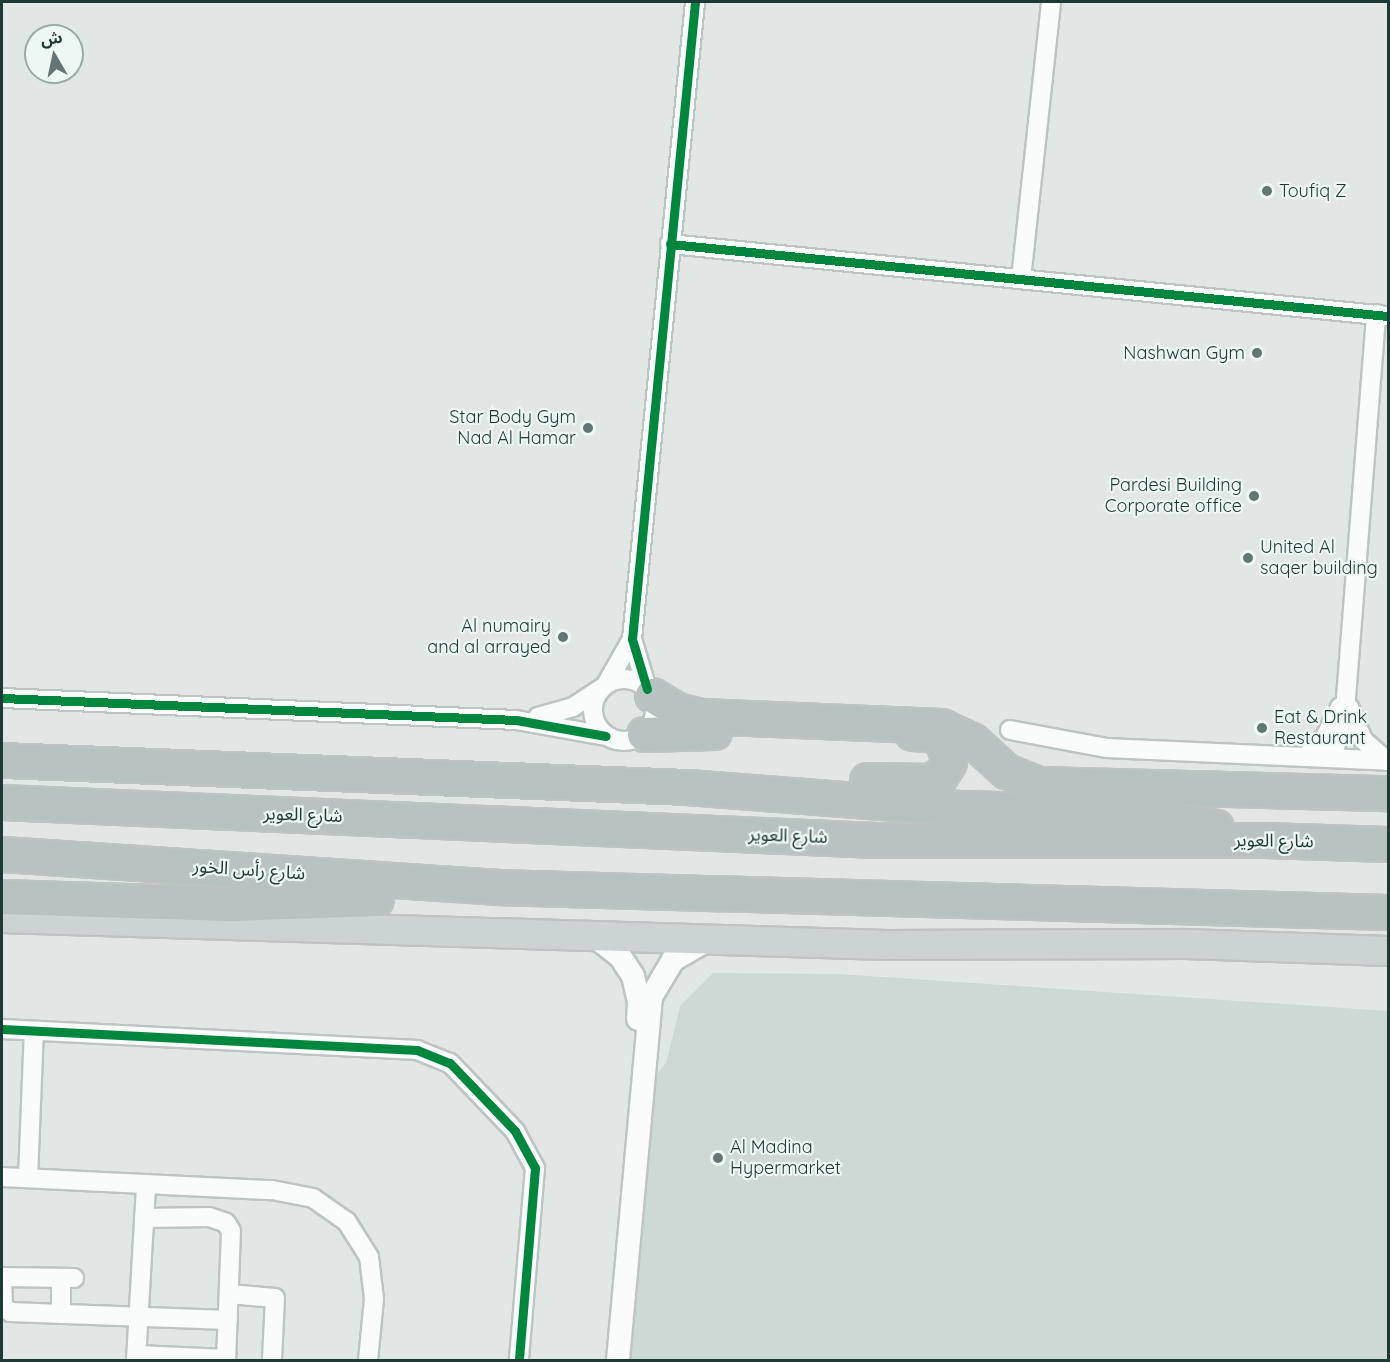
<!DOCTYPE html>
<meta charset="utf-8">
<style>
body{margin:0}
#map{position:relative;width:1390px;height:1362px;overflow:hidden;background:#e0e7e5;font-family:Quicksand,"Noto Sans Arabic",sans-serif}
div>[style]{position:absolute}
[style*='--x']{left:calc(var(--x)*1px);top:calc(var(--y)*1px);width:calc(var(--w)*1px);rotate:calc(var(--a)*1deg)}
.built>*{inset:0;background:#cdd9d5}
.roads{filter:drop-shadow(2px 0 #bdc4c2) drop-shadow(-2px 0 #bdc4c2) drop-shadow(0 2px #bdc4c2) drop-shadow(0 -2px #bdc4c2)}
.minor>*{height:18px;margin:-9px;padding:0 9px;transform-origin:9px;border-radius:9px;background:#fafbfb}
.minor>.ring{margin:-9px;padding:0;box-sizing:content-box;background:none;border:18px solid #fafbfb;border-radius:50%}
.tertiary>*{height:22px;margin:-11px;padding:0 11px;transform-origin:11px;border-radius:11px;background:#fafbfb}
.primary>*{height:28px;margin:-14px;padding:0 14px;transform-origin:14px;border-radius:14px;background:#ccd4d3}
.motorway>*{height:33px;margin:-16.5px;padding:0 16.5px;transform-origin:16.5px;border-radius:16.5px;background:#b8c2c0}
.cycleway>*{height:9px;margin:-4.5px;padding:0 4.5px;transform-origin:4.5px;border-radius:4.5px;background:#00873e}
.dots>*{width:16px;height:16px;translate:-50% -50%;box-sizing:border-box;border:3px solid #edf7f3;border-radius:50%}
span{translate:-50% -50%;white-space:nowrap;text-align:center;line-height:1.15;-webkit-text-stroke:4.5px #edf7f3;paint-order:stroke}
.poi-label{font-size:18px;color:#1e3a36}
.left{translate:0 -50%;text-align:left}
.right{translate:-100% -50%;text-align:right}
.street-label{font-size:18px;color:#1e3a36}
.frame{position:absolute;inset:0;border:3px solid #1e3a36;pointer-events:none}
.north{position:absolute;left:24px;top:24px;width:60px;height:60px;box-sizing:border-box;background:#edf7f3;border:2px solid #9aaba7;border-radius:50%;rotate:351deg;font-size:16px;font-weight:700;line-height:24px;text-align:center;color:#1e3a36}
.north::after{content:'';display:block;margin:auto;width:21px;height:27px;background:#627773;clip-path:polygon(50% 0,100% 100%,50% 72%,0 100%)}
</style>
<div id="map">
<div class="built">
<i style="clip-path:polygon(713px 973px,838px 974px,1388px 1011px,1388px 1360px,620px 1360px,648px 1085px,666px 1063px,680px 1006px)"></i>
</div>
<div class="roads">
<div class="minor">
<i style="--x:670;--y:244;--w:722;--a:5.73"></i>
<i style="--x:1021;--y:279;--w:279;--a:-83.8"></i>
<i class="ring" style="left:593px;top:679px;width:44px;height:44px"></i>
<i style="--x:607;--y:683;--w:51;--a:-60.4"></i>
<i style="--x:647;--y:689;--w:52;--a:-106.7"></i>
<i style="--x:632;--y:639;--w:640;--a:-84.35"></i>
<i style="--x:2;--y:698;--w:514;--a:2.45"></i>
<i style="--x:516;--y:720;--w:91;--a:10.1"></i>
<i style="--x:1349;--y:707;--w:36;--a:67"></i>
<i style="--x:1363;--y:740;--w:32;--a:41"></i>
<i style="--x:538;--y:717;--w:36;--a:-16"></i>
<i style="--x:573;--y:707;--w:31;--a:-33"></i>
<i style="--x:1010;--y:730;--w:99;--a:10.5"></i>
<i style="--x:1107;--y:748;--w:281;--a:2.6"></i>
<i style="--x:1305;--y:757;--w:28;--a:-45"></i>
<i style="--x:1325;--y:737;--w:34;--a:-63"></i>
<i style="--x:1331;--y:758;--w:37;--a:-70"></i>
<i style="--x:1344;--y:723;--w:410;--a:-85.5"></i>
<i style="--x:2;--y:1029;--w:416;--a:2.9"></i>
<i style="--x:417;--y:1050;--w:35;--a:22"></i>
<i style="--x:450;--y:1063;--w:94;--a:46.3"></i>
<i style="--x:515;--y:1131;--w:42;--a:61.6"></i>
<i style="--x:535;--y:1168;--w:193;--a:94.8"></i>
<i style="--x:2;--y:1177;--w:270;--a:2.8"></i>
<i style="--x:272;--y:1190;--w:42;--a:11"></i>
<i style="--x:313;--y:1198;--w:42;--a:35.2"></i>
<i style="--x:347;--y:1222;--w:41;--a:57.8"></i>
<i style="--x:369;--y:1257;--w:42;--a:83.2"></i>
<i style="--x:374;--y:1299;--w:61;--a:95.6"></i>
<i style="--x:28;--y:1178;--w:147;--a:-87.7"></i>
<i style="--x:144;--y:1218;--w:65;--a:-0.9"></i>
<i style="--x:209;--y:1217;--w:18;--a:19"></i>
<i style="--x:226;--y:1223;--w:9;--a:58"></i>
<i style="--x:231;--y:1231;--w:129;--a:92.2"></i>
<i style="--x:2;--y:1277;--w:29;--a:88"></i>
<i style="--x:3;--y:1306;--w:9;--a:41"></i>
<i style="--x:10;--y:1312;--w:218;--a:2.1"></i>
<i style="--x:2;--y:1277;--w:72;--a:0.8"></i>
<i style="--x:229;--y:1294;--w:46;--a:5"></i>
<i style="--x:275;--y:1298;--w:62;--a:92.8"></i>
<i style="--x:61;--y:1314;--w:35;--a:-90"></i>
<i style="--x:137;--y:1355;--w:89;--a:2.6"></i>
<i style="--x:136;--y:1360;--w:176;--a:-86.7"></i>
</div>
<div class="tertiary">
<i style="--x:594;--y:936;--w:33;--a:38"></i>
<i style="--x:620;--y:956;--w:24;--a:57"></i>
<i style="--x:633;--y:976;--w:27;--a:77"></i>
<i style="--x:639;--y:1002;--w:17;--a:93"></i>
<i style="--x:618;--y:1360;--w:364;--a:-84.8"></i>
<i style="--x:651;--y:997;--w:43;--a:-59.3"></i>
<i style="--x:673;--y:960;--w:39;--a:-30"></i>
</div>
<div class="primary">
<i style="--x:2;--y:918;--w:885;--a:1.75"></i>
<i style="--x:887;--y:945;--w:299;--a:-0.2"></i>
<i style="--x:1186;--y:944;--w:202;--a:2"></i>
</div>
<div class="motorway">
<i style="--x:652;--y:695;--w:29;--a:31"></i>
<i style="--x:677;--y:710;--w:25;--a:14"></i>
<i style="--x:701;--y:716;--w:240;--a:2.4"></i>
<i style="--x:941;--y:726;--w:35;--a:25"></i>
<i style="--x:973;--y:741;--w:45;--a:42.3"></i>
<i style="--x:1006;--y:771;--w:35;--a:22"></i>
<i style="--x:1039;--y:784;--w:349;--a:1.5"></i>
<i style="--x:644;--y:734;--w:70;--a:-1.6"></i>
<i style="--x:2;--y:760;--w:686;--a:2.26"></i>
<i style="--x:687;--y:787;--w:273;--a:4.4"></i>
<i style="--x:959;--y:808;--w:157;--a:1.5"></i>
<i style="--x:1116;--y:812;--w:101;--a:8.5"></i>
<i style="--x:867;--y:780;--w:62;--a:0.9"></i>
<i style="--x:929;--y:781;--w:13;--a:-27"></i>
<i style="--x:941;--y:775;--w:15;--a:-58"></i>
<i style="--x:949;--y:762;--w:21;--a:-107"></i>
<i style="--x:943;--y:742;--w:14;--a:-144"></i>
<i style="--x:932;--y:734;--w:20;--a:-177"></i>
<i style="--x:2;--y:802;--w:875;--a:2.49"></i>
<i style="--x:876;--y:840;--w:389;--a:0"></i>
<i style="--x:1265;--y:840;--w:123;--a:1.9"></i>
<i style="--x:2;--y:854;--w:495;--a:3.8"></i>
<i style="--x:496;--y:887;--w:892;--a:1.61"></i>
<i style="--x:2;--y:897;--w:227;--a:1.8"></i>
<i style="--x:229;--y:904;--w:147;--a:-1.9"></i>
</div>
</div>
<div class="cycleway">
<i style="--x:670;--y:244;--w:722;--a:5.73"></i>
<i style="--x:647;--y:689;--w:52;--a:-106.7"></i>
<i style="--x:632;--y:639;--w:640;--a:-84.35"></i>
<i style="--x:2;--y:698;--w:514;--a:2.45"></i>
<i style="--x:516;--y:720;--w:91;--a:10.1"></i>
<i style="--x:2;--y:1029;--w:416;--a:2.9"></i>
<i style="--x:417;--y:1050;--w:35;--a:22"></i>
<i style="--x:450;--y:1063;--w:94;--a:46.3"></i>
<i style="--x:515;--y:1131;--w:42;--a:61.6"></i>
<i style="--x:535;--y:1168;--w:193;--a:94.8"></i>
</div>
<div class="dots">
<i style="left:1267px;top:191px;background:#627773"></i>
<i style="left:1257px;top:353px;background:#627773"></i>
<i style="left:588px;top:428px;background:#627773"></i>
<i style="left:1254px;top:496px;background:#627773"></i>
<i style="left:1248px;top:558px;background:#627773"></i>
<i style="left:563px;top:637px;background:#627773"></i>
<i style="left:1262px;top:728px;background:#627773"></i>
<i style="left:718px;top:1158px;background:#627773"></i>
</div>
<div class="poi-label">
<span class="left" style="left:1279px;top:191px">Toufiq Z</span>
<span class="right" style="left:1245px;top:353px">Nashwan Gym</span>
<span class="right" style="left:576px;top:428px">Star Body Gym<br>Nad Al Hamar</span>
<span class="right" style="left:1242px;top:496px">Pardesi Building<br>Corporate office</span>
<span class="left" style="left:1260px;top:558px">United Al<br>saqer building</span>
<span class="right" style="left:551px;top:637px">Al numairy<br>and al arrayed</span>
<span class="left" style="left:1274px;top:728px">Eat &amp; Drink<br>Restaurant</span>
<span class="left" style="left:730px;top:1158px">Al Madina<br>Hypermarket</span>
</div>
<div class="street-label">
<span style="left:303px;top:815px;rotate:2deg">شارع العوير</span>
<span style="left:788px;top:836px;rotate:2deg">شارع العوير</span>
<span style="left:1274px;top:841px;rotate:1deg">شارع العوير</span>
<span style="left:249px;top:870px;rotate:4deg">شارع رأس الخور</span>
</div>
<div class="frame"></div>
<div class="north">ش</div>
</div>
